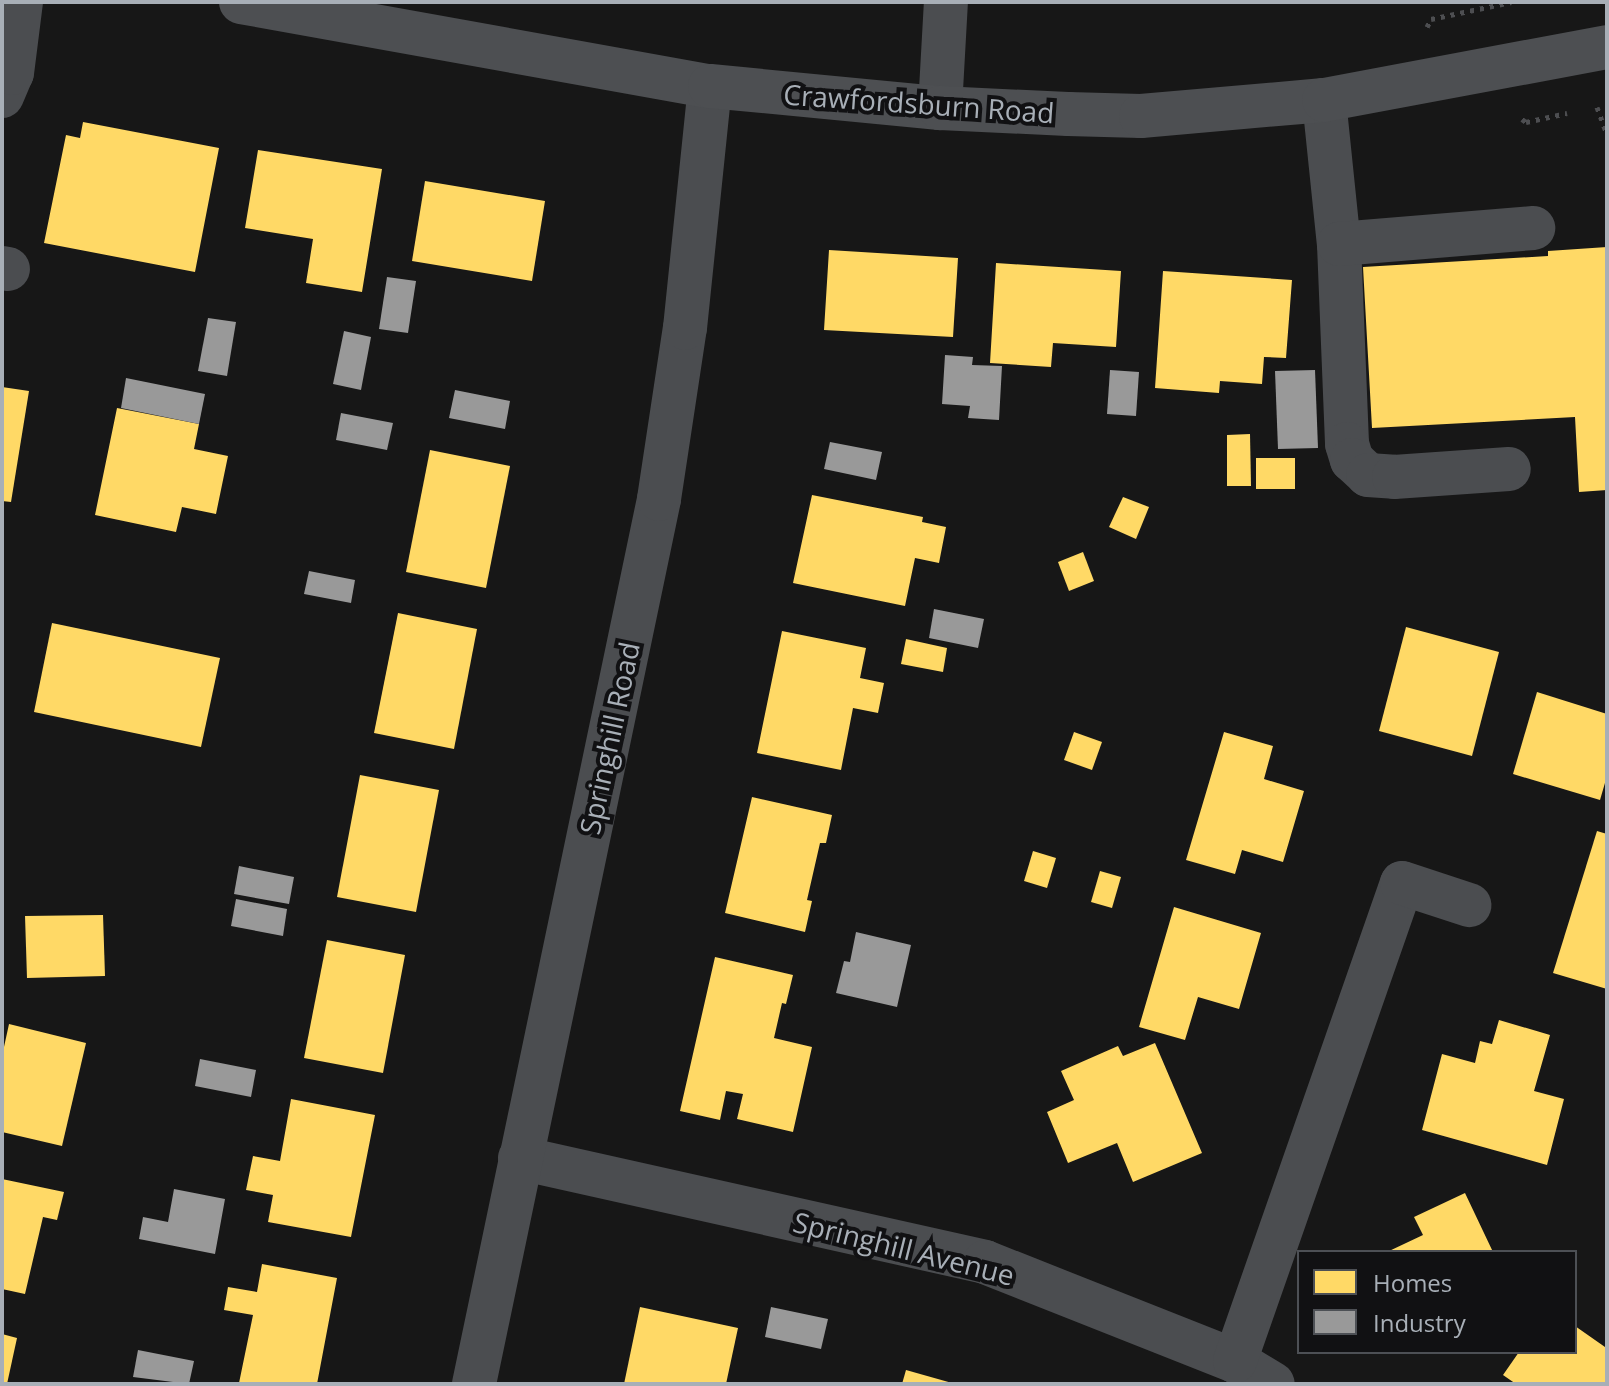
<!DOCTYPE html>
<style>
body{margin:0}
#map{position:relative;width:1609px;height:1386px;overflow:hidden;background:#171717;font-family:"Open Sans",sans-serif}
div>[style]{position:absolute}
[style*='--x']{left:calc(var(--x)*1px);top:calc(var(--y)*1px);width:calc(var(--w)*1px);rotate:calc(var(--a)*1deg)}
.homes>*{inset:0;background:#ffd966}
.industry>*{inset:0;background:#999}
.path>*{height:5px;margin-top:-2.5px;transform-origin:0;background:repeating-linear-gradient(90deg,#4d4e51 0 4px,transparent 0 10px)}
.minor>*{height:44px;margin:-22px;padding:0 22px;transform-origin:22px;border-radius:22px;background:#4b4d50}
.major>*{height:44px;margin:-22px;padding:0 22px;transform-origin:22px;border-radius:22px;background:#4d4f52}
span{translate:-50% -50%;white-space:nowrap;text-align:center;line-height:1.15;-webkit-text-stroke:8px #111113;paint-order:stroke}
.street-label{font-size:28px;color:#a8afb7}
.frame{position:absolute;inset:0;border:4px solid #a8afb7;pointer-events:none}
.legend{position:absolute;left:1297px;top:1250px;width:280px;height:104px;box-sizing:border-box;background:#111113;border:2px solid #4d5055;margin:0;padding:10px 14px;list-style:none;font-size:24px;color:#a8afb7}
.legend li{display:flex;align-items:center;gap:16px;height:40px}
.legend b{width:40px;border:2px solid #4d5055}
</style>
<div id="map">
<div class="homes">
<i style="clip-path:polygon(83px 122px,219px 148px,195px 272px,44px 243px,66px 135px,80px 138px)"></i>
<i style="clip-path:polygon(258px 150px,382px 169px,362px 292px,306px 283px,313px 239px,245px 228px)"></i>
<i style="clip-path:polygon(425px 181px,545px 201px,532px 281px,412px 261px)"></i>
<i style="clip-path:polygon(1607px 247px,1607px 490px,1579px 492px,1575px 417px,1372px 428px,1363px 267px,1548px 256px,1548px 251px)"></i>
<i style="clip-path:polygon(829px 250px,958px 258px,953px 337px,824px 330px)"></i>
<i style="clip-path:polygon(996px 263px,1121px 271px,1116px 347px,1053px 343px,1051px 367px,990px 363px)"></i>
<i style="clip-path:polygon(1163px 271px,1292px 280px,1286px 358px,1264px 357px,1262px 384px,1220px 381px,1219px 393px,1155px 388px)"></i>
<i style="clip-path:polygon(2px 387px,29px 391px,11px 502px,2px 501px)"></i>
<i style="clip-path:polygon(117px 408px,199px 424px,194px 449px,228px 456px,216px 514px,182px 507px,176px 532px,95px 515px)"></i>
<i style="clip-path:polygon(1250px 434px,1251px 486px,1227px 486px,1227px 435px)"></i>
<i style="clip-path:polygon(430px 450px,510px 466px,486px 588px,406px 572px)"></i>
<i style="clip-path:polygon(1256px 458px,1295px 458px,1295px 489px,1256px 489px)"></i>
<i style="clip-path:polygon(812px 495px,923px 517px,922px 522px,946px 527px,939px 563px,915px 558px,905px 606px,793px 583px)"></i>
<i style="clip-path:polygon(1123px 497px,1149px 507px,1136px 539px,1109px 527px)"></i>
<i style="clip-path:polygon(1083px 552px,1094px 581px,1069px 591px,1058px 562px)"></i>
<i style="clip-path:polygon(398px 613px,477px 629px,454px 749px,374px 733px)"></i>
<i style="clip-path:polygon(52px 623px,220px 658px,201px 747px,34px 712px)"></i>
<i style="clip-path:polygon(1406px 627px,1499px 652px,1472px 756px,1379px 731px)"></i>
<i style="clip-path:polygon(782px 631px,866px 648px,860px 678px,884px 683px,878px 713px,853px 708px,841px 770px,757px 753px)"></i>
<i style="clip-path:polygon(906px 639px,947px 648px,943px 672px,901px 664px)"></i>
<i style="clip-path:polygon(1537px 692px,1607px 714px,1607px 776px,1600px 800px,1513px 774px)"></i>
<i style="clip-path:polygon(1074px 732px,1102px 742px,1092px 770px,1064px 760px)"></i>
<i style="clip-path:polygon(1224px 732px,1273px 746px,1264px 779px,1304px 791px,1283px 862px,1242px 850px,1235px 874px,1186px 860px)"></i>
<i style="clip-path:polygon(360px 775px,439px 790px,416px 912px,337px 897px)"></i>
<i style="clip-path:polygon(752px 797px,832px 815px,826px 843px,820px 843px,807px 900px,812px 901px,805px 932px,725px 913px)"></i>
<i style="clip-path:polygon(1597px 831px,1607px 834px,1607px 989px,1553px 973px)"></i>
<i style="clip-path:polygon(1033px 851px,1056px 858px,1047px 888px,1024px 881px)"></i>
<i style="clip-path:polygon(1100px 871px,1121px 877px,1112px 908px,1091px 902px)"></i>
<i style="clip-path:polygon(1174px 907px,1261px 933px,1239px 1009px,1198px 997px,1185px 1040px,1139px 1027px)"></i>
<i style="clip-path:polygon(103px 915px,105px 976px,27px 978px,25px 916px)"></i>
<i style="clip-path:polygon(327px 940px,405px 955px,383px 1073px,304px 1058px)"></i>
<i style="clip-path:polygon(715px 957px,793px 975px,786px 1004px,782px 1003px,774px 1038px,812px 1047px,793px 1132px,737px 1119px,743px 1094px,726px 1091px,720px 1120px,680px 1111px)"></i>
<i style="clip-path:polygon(1499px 1020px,1550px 1035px,1534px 1091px,1564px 1099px,1547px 1165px,1422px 1130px,1442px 1054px,1475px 1063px,1480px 1041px,1492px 1044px)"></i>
<i style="clip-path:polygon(9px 1024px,86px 1043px,62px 1146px,2px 1132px,2px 1056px)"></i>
<i style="clip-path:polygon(1155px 1043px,1202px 1153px,1133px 1182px,1117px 1143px,1068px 1163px,1047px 1112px,1074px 1100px,1061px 1071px,1118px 1046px,1123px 1056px)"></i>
<i style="clip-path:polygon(291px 1099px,375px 1115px,351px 1237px,268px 1222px,273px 1195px,246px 1190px,253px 1156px,280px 1161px)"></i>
<i style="clip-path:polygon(2px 1179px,64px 1192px,57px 1220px,43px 1217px,25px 1294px,2px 1289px)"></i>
<i style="clip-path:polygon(1465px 1193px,1493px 1252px,1387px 1252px,1423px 1235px,1414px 1217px)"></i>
<i style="clip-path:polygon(262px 1264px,337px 1278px,317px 1384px,239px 1383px,253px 1315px,224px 1310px,228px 1287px,257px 1292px)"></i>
<i style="clip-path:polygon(640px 1307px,738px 1328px,726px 1384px,624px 1384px)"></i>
<i style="clip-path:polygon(1575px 1326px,1605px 1347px,1607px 1343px,1607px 1384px,1516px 1384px,1503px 1375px,1519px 1352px,1575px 1352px)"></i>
<i style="clip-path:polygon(2px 1334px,17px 1338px,7px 1384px,2px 1384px)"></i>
<i style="clip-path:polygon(906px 1370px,952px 1383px,952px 1384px,902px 1384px)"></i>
</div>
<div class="industry">
<i style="clip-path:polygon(387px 277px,416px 281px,408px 333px,379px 329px)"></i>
<i style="clip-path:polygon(208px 318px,236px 322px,227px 376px,198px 371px)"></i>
<i style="clip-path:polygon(344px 331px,371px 337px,361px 390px,333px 384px)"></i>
<i style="clip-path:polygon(945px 355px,973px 357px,972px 365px,1002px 366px,999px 420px,968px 418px,970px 406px,942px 404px)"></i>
<i style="clip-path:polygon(1110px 370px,1139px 372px,1136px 416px,1107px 414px)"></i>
<i style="clip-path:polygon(1315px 370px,1318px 448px,1278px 449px,1275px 371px)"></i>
<i style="clip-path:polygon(126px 378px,205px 394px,199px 424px,121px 408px)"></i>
<i style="clip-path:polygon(455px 390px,510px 401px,505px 429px,449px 418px)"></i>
<i style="clip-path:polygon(341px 413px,393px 423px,387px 450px,336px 440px)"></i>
<i style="clip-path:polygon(830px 442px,882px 452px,876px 480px,824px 469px)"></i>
<i style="clip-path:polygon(309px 571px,355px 580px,351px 603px,304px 594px)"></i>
<i style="clip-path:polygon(934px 609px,984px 619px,978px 648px,929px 638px)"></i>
<i style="clip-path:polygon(239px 866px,294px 877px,289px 904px,234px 894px)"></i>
<i style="clip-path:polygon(236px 899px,287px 909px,283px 936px,231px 926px)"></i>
<i style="clip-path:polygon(856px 932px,911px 945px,897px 1007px,836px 993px,844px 961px,850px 962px)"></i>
<i style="clip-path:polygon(200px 1059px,256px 1070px,251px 1097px,195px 1086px)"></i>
<i style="clip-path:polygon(174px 1189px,225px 1199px,215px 1254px,139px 1239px,143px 1217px,168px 1222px)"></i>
<i style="clip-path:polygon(771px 1307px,828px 1319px,821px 1349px,765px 1337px)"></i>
<i style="clip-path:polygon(138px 1350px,194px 1361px,189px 1384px,133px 1377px)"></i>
</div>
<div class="path">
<i style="--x:1427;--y:27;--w:9;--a:-63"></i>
<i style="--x:1431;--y:19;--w:82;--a:-12"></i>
<i style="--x:1597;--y:107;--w:29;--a:70"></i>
<i style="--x:1522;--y:119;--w:5;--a:37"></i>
<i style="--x:1526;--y:122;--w:42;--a:-12.4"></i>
</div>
<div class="minor">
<i style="--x:2;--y:96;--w:25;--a:-67"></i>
<i style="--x:12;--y:73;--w:72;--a:-82.8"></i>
<i style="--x:1324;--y:100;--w:145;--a:84.1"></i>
<i style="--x:1339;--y:244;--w:200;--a:87.7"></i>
<i style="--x:1347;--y:444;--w:17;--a:73"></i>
<i style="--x:1352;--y:460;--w:22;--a:43"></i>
<i style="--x:1368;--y:475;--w:26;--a:4"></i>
<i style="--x:1394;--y:477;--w:115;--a:-4"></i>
<i style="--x:940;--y:108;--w:106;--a:-86.8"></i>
<i style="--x:1339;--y:244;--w:195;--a:-4.7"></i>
<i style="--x:2;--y:268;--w:6;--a:9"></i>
<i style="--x:520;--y:1158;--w:476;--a:12.6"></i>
<i style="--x:985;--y:1262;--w:269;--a:21.6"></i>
<i style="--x:1235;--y:1361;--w:44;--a:31.2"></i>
<i style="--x:1235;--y:1361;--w:506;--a:-70.74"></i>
<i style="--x:1402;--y:883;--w:71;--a:18.2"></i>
<i style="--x:474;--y:1384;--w:904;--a:-78.19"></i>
<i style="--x:659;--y:499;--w:173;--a:-81.4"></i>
<i style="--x:685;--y:328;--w:243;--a:-84.1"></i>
</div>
<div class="major">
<i style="--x:241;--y:2;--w:476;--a:10.2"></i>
<i style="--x:710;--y:86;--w:231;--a:5.5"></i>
<i style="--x:940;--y:108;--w:128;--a:2.7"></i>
<i style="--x:1068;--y:114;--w:73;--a:1.6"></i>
<i style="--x:1141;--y:116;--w:184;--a:-5"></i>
<i style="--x:1324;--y:100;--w:288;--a:-10.6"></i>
</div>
<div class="street-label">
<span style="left:919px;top:103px;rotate:4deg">Crawfordsburn Road</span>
<span style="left:609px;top:738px;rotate:-78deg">Springhill Road</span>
<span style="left:904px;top:1248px;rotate:14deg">Springhill Avenue</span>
</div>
<div class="frame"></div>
<ul class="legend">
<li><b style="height:22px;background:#ffd966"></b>Homes</li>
<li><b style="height:22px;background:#999"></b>Industry</li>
</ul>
</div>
